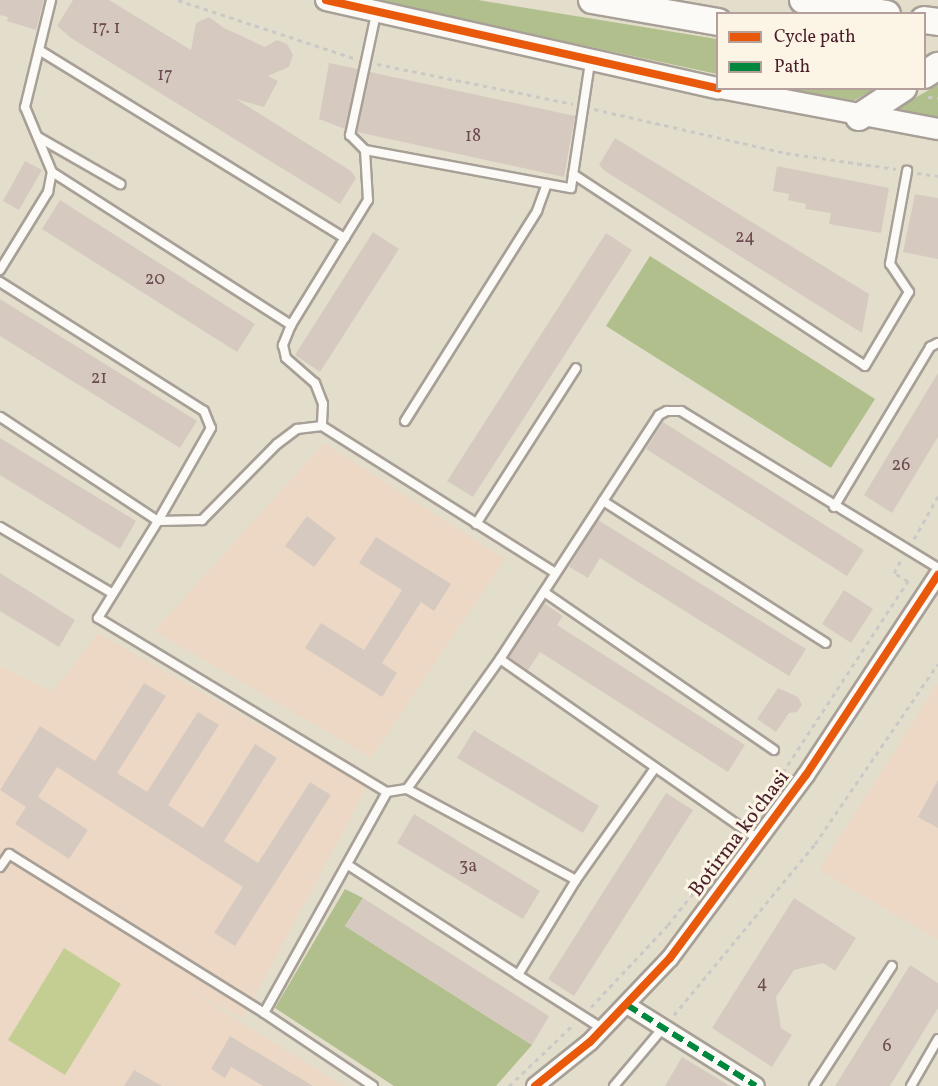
<!DOCTYPE html>
<meta charset="utf-8">
<style>
body{margin:0}
#map{position:relative;width:938px;height:1086px;overflow:hidden;background:#e3decc;font-family:Vollkorn,serif}
div>[style]{position:absolute}
[style*='--x']{left:calc(var(--x)*1px);top:calc(var(--y)*1px);width:calc(var(--w)*1px);rotate:calc(var(--a)*1deg)}
.built>*{inset:0;background:#ecd8c5}
.green>*{inset:0;background:#c4ce93}
.forest>*{inset:0;background:#b1bf8d}
.building>*{inset:0;background:#d6cac0}
.path>*{height:3px;margin-top:-1.5px;transform-origin:0;background:repeating-linear-gradient(90deg,#ccc8c5 0 4.5px,transparent 0 9px)}
.roads{filter:drop-shadow(2px 0 #a8a097) drop-shadow(-2px 0 #a8a097) drop-shadow(0 2px #a8a097) drop-shadow(0 -2px #a8a097)}
.service>*{height:8px;margin:-4px;padding:0 4px;transform-origin:4px;border-radius:4px;background:#fbfaf7}
.minor>*{height:16px;margin:-8px;padding:0 8px;transform-origin:8px;border-radius:8px;background:#fbfaf7}
.tertiary>*{height:20px;margin:-10px;padding:0 10px;transform-origin:10px;border-radius:10px;background:#fbfaf7}
.primary>*{height:26px;margin:-13px;padding:0 13px;transform-origin:13px;border-radius:13px;background:#fbfaf7}
.quiet>*{height:6px;margin-top:-3px;transform-origin:0;background:repeating-linear-gradient(90deg,#00873e 0 12px,transparent 0 18px)}
.cycleway>*{height:8px;margin:-4px;padding:0 4px;transform-origin:4px;border-radius:4px;background:#e8590c}
span{translate:-50% -50%;white-space:nowrap;text-align:center;line-height:1.15;-webkit-text-stroke:6px #fcf5e5;paint-order:stroke}
.number-label{font-size:18px;color:#6e4a51}
.number-label span{-webkit-text-stroke-width:0}
.street-label{font-size:21px;color:#4a1f2b}
.legend{position:absolute;left:716px;top:12px;width:210px;height:78px;box-sizing:border-box;background:#fcf5e5;border:2px solid #b59f9b;margin:0;padding:8px 10px;list-style:none;font-size:18px;color:#4a1f2b}
.legend li{display:flex;align-items:center;gap:12px;height:30px}
.legend b{width:30px;border:2px solid #b59f9b}
</style>
<div id="map">
<div class="built">
<i style="clip-path:polygon(324px 443px,505px 559px,371px 758px,154px 631px)"></i>
<i style="clip-path:polygon(98px 633px,367px 787px,243px 1018px,186px 988px,344px 1086px,0 1086px,0 666px,52px 692px)"></i>
<i style="clip-path:polygon(938px 683px,938px 940px,819px 870px)"></i>
</div>
<div class="green">
<i style="clip-path:polygon(64px 948px,121px 984px,65px 1075px,8px 1040px)"></i>
</div>
<div class="forest">
<i style="clip-path:polygon(372px 0,478px 0,717px 39px,717px 74px)"></i>
<i style="clip-path:polygon(938px 85px,938px 121px,889px 114px,920px 95px)"></i>
<i style="clip-path:polygon(787px 89px,875px 89px,851px 102px)"></i>
<i style="clip-path:polygon(650px 256px,875px 399px,831px 468px,606px 326px)"></i>
<i style="clip-path:polygon(345px 889px,363px 898px,345px 926px,532px 1045px,496px 1086px,394px 1086px,275px 1008px)"></i>
</div>
<div class="building">
<i style="clip-path:polygon(0 0,44px 0,36px 30px,7px 21px,8px 17px,0 15px)"></i>
<i style="clip-path:polygon(73px 0,109px 0,191px 50px,196px 23px,209px 17px,224px 28px,265px 47px,277px 40px,287px 44px,293px 55px,289px 67px,268px 76px,278px 81px,264px 107px,236px 99px,351px 171px,356px 178px,340px 204px,71px 38px,57px 26px)"></i>
<i style="clip-path:polygon(329px 63px,358px 69px,345px 129px,319px 119px)"></i>
<i style="clip-path:polygon(370px 72px,575px 116px,564px 177px,357px 132px)"></i>
<i style="clip-path:polygon(615px 138px,869px 294px,862px 333px,605px 171px,599px 165px)"></i>
<i style="clip-path:polygon(25px 161px,42px 170px,19px 210px,3px 201px)"></i>
<i style="clip-path:polygon(777px 166px,889px 188px,881px 233px,829px 224px,831px 213px,805px 209px,806px 204px,788px 200px,789px 194px,773px 191px)"></i>
<i style="clip-path:polygon(915px 194px,938px 198px,938px 259px,903px 252px)"></i>
<i style="clip-path:polygon(60px 200px,255px 324px,237px 352px,42px 229px)"></i>
<i style="clip-path:polygon(373px 232px,399px 249px,320px 372px,295px 355px)"></i>
<i style="clip-path:polygon(606px 233px,632px 250px,473px 497px,447px 481px)"></i>
<i style="clip-path:polygon(0 299px,197px 421px,180px 448px,0 336px)"></i>
<i style="clip-path:polygon(938px 373px,938px 437px,892px 513px,864px 495px)"></i>
<i style="clip-path:polygon(663px 422px,864px 550px,847px 576px,646px 449px)"></i>
<i style="clip-path:polygon(0 438px,136px 521px,120px 549px,0 475px)"></i>
<i style="clip-path:polygon(307px 516px,336px 538px,314px 567px,285px 546px)"></i>
<i style="clip-path:polygon(598px 520px,806px 649px,789px 676px,600px 558px,588px 578px,569px 567px)"></i>
<i style="clip-path:polygon(376px 537px,451px 584px,434px 611px,421px 602px,382px 663px,397px 673px,382px 697px,305px 648px,321px 623px,364px 650px,402px 590px,359px 563px)"></i>
<i style="clip-path:polygon(0 573px,75px 620px,59px 647px,0 611px)"></i>
<i style="clip-path:polygon(844px 590px,873px 609px,851px 643px,822px 624px)"></i>
<i style="clip-path:polygon(544px 603px,563px 616px,557px 625px,745px 745px,728px 772px,540px 652px,528px 670px,509px 657px)"></i>
<i style="clip-path:polygon(144px 683px,166px 696px,117px 773px,147px 792px,198px 712px,219px 725px,168px 805px,203px 828px,255px 744px,277px 758px,224px 841px,258px 863px,310px 782px,331px 795px,235px 946px,214px 933px,243px 887px,57px 767px,38px 797px,88px 830px,69px 859px,15px 824px,26px 807px,0 790px,40px 726px,95px 761px)"></i>
<i style="clip-path:polygon(778px 688px,798px 697px,802px 705px,797px 712px,789px 713px,776px 732px,757px 719px)"></i>
<i style="clip-path:polygon(474px 730px,599px 806px,583px 833px,457px 758px)"></i>
<i style="clip-path:polygon(938px 780px,938px 828px,918px 817px)"></i>
<i style="clip-path:polygon(666px 793px,693px 810px,574px 996px,548px 979px)"></i>
<i style="clip-path:polygon(414px 814px,540px 891px,523px 919px,397px 843px)"></i>
<i style="clip-path:polygon(363px 898px,549px 1016px,532px 1045px,345px 926px)"></i>
<i style="clip-path:polygon(794px 898px,856px 938px,835px 971px,823px 963px,794px 970px,776px 997px,781px 1028px,792px 1035px,772px 1067px,712px 1028px)"></i>
<i style="clip-path:polygon(910px 965px,938px 983px,938px 1008px,890px 1086px,835px 1086px)"></i>
<i style="clip-path:polygon(230px 1036px,313px 1086px,263px 1086px,231px 1067px,225px 1078px,211px 1069px)"></i>
<i style="clip-path:polygon(682px 1057px,730px 1086px,665px 1086px)"></i>
<i style="clip-path:polygon(134px 1070px,162px 1086px,124px 1086px)"></i>
</div>
<div class="path">
<i style="--x:178;--y:0;--w:188;--a:18.3"></i>
<i style="--x:377;--y:64;--w:200;--a:11.5"></i>
<i style="--x:928;--y:97;--w:10;--a:6"></i>
<i style="--x:594;--y:109;--w:197;--a:12.9"></i>
<i style="--x:786;--y:153;--w:111;--a:8.3"></i>
<i style="--x:917;--y:173;--w:21;--a:8"></i>
<i style="--x:914;--y:539;--w:49;--a:-60.8"></i>
<i style="--x:768;--y:795;--w:256;--a:-56.8"></i>
<i style="--x:908;--y:581;--w:16;--a:-150"></i>
<i style="--x:894;--y:573;--w:15;--a:-62"></i>
<i style="--x:591;--y:1007;--w:112;--a:-46.8"></i>
<i style="--x:668;--y:925;--w:100;--a:-51.9"></i>
<i style="--x:674;--y:1015;--w:222;--a:-50.5"></i>
<i style="--x:815;--y:844;--w:218;--a:-55.7"></i>
<i style="--x:509;--y:1086;--w:90;--a:-43.6"></i>
</div>
<div class="roads">
<div class="service">
<i style="--x:376;--y:14;--w:124;--a:102.1"></i>
<i style="--x:350;--y:135;--w:21;--a:45"></i>
<i style="--x:365;--y:150;--w:50;--a:86.6"></i>
<i style="--x:368;--y:200;--w:147;--a:121.6"></i>
<i style="--x:291;--y:325;--w:22;--a:112"></i>
<i style="--x:283;--y:345;--w:13;--a:77"></i>
<i style="--x:286;--y:358;--w:38;--a:41"></i>
<i style="--x:315;--y:383;--w:22;--a:69"></i>
<i style="--x:323;--y:404;--w:22;--a:93"></i>
<i style="--x:322;--y:426;--w:275;--a:32.2"></i>
<i style="--x:39;--y:50;--w:359;--a:31.6"></i>
<i style="--x:38;--y:137;--w:95;--a:29.8"></i>
<i style="--x:365;--y:150;--w:209;--a:10.5"></i>
<i style="--x:571;--y:188;--w:127;--a:-81.4"></i>
<i style="--x:52;--y:172;--w:284;--a:32.6"></i>
<i style="--x:573;--y:174;--w:349;--a:33.3"></i>
<i style="--x:865;--y:366;--w:86;--a:-59.3"></i>
<i style="--x:909;--y:292;--w:34;--a:-124"></i>
<i style="--x:890;--y:264;--w:95;--a:-79.6"></i>
<i style="--x:0;--y:270;--w:92;--a:-58.4"></i>
<i style="--x:48;--y:192;--w:20;--a:-79"></i>
<i style="--x:52;--y:172;--w:70;--a:-112.6"></i>
<i style="--x:25;--y:107;--w:110;--a:-76.3"></i>
<i style="--x:0;--y:282;--w:241;--a:32.3"></i>
<i style="--x:204;--y:411;--w:18;--a:68"></i>
<i style="--x:211;--y:428;--w:107;--a:119.7"></i>
<i style="--x:158;--y:521;--w:189;--a:-146.6"></i>
<i style="--x:405;--y:421;--w:248;--a:-57.8"></i>
<i style="--x:537;--y:211;--w:29;--a:-70"></i>
<i style="--x:322;--y:426;--w:25;--a:173"></i>
<i style="--x:297;--y:429;--w:25;--a:143"></i>
<i style="--x:277;--y:444;--w:107;--a:134.6"></i>
<i style="--x:202;--y:520;--w:44;--a:178.7"></i>
<i style="--x:158;--y:521;--w:114;--a:121.7"></i>
<i style="--x:98;--y:618;--w:337;--a:31.1"></i>
<i style="--x:603;--y:501;--w:264;--a:32.5"></i>
<i style="--x:834;--y:507;--w:187;--a:-59"></i>
<i style="--x:930;--y:347;--w:9;--a:-27"></i>
<i style="--x:476;--y:524;--w:185;--a:-57.3"></i>
<i style="--x:0;--y:527;--w:128;--a:30.6"></i>
<i style="--x:544;--y:592;--w:279;--a:34.5"></i>
<i style="--x:500;--y:659;--w:291;--a:-56.9"></i>
<i style="--x:659;--y:415;--w:9;--a:-27"></i>
<i style="--x:667;--y:411;--w:14;--a:0"></i>
<i style="--x:681;--y:411;--w:301;--a:31.4"></i>
<i style="--x:407;--y:789;--w:192;--a:28.3"></i>
<i style="--x:348;--y:865;--w:202;--a:32.9"></i>
<i style="--x:0;--y:867;--w:16;--a:-55"></i>
<i style="--x:9;--y:854;--w:301;--a:31.9"></i>
<i style="--x:264;--y:1013;--w:131;--a:33.8"></i>
<i style="--x:264;--y:1013;--w:253;--a:-60.9"></i>
<i style="--x:387;--y:792;--w:20;--a:-9"></i>
<i style="--x:407;--y:789;--w:160;--a:-54.4"></i>
<i style="--x:500;--y:659;--w:315;--a:34.9"></i>
<i style="--x:603;--y:1029;--w:101;--a:-147.6"></i>
<i style="--x:518;--y:975;--w:111;--a:-58.6"></i>
<i style="--x:576;--y:880;--w:137;--a:-54.8"></i>
<i style="--x:614;--y:1086;--w:76;--a:-49.8"></i>
<i style="--x:814;--y:1086;--w:143;--a:-57"></i>
<i style="--x:911;--y:1086;--w:54;--a:-60.1"></i>
</div>
<div class="minor">
<i style="--x:627;--y:1005;--w:152;--a:32.1"></i>
<i style="--x:535;--y:1086;--w:70;--a:-38.7"></i>
<i style="--x:590;--y:1042;--w:116;--a:-46.4"></i>
<i style="--x:670;--y:958;--w:228;--a:-53.4"></i>
<i style="--x:806;--y:775;--w:240;--a:-56.6"></i>
</div>
<div class="tertiary">
<i style="--x:326;--y:0;--w:402;--a:12.7"></i>
<i style="--x:721;--y:88;--w:221;--a:10.7"></i>
</div>
<div class="primary">
<i style="--x:592;--y:0;--w:128;--a:9.9"></i>
<i style="--x:803;--y:0;--w:85;--a:9.5"></i>
<i style="--x:924;--y:20;--w:14;--a:8"></i>
<i style="--x:924;--y:75;--w:17;--a:-33"></i>
<i style="--x:859;--y:117;--w:53;--a:-33.4"></i>
</div>
</div>
<div class="quiet">
<i style="--x:627;--y:1005;--w:152;--a:32.1"></i>
</div>
<div class="cycleway">
<i style="--x:326;--y:0;--w:402;--a:12.7"></i>
<i style="--x:535;--y:1086;--w:70;--a:-38.7"></i>
<i style="--x:590;--y:1042;--w:116;--a:-46.4"></i>
<i style="--x:670;--y:958;--w:228;--a:-53.4"></i>
<i style="--x:806;--y:775;--w:240;--a:-56.6"></i>
</div>
<div class="number-label">
<span style="left:106px;top:29px">17. 1</span>
<span style="left:165px;top:76px">17</span>
<span style="left:473px;top:137px">18</span>
<span style="left:745px;top:238px">24</span>
<span style="left:155px;top:280px">20</span>
<span style="left:99px;top:379px">21</span>
<span style="left:901px;top:466px">26</span>
<span style="left:468px;top:867px">3а</span>
<span style="left:762px;top:984px">4</span>
<span style="left:887px;top:1047px">6</span>
</div>
<div class="street-label">
<span style="left:740px;top:834px;rotate:-53deg">Botirma ko'chasi</span>
</div>
<ul class="legend">
<li><b style="height:8px;background:#e8590c"></b>Cycle path</li>
<li><b style="height:8px;background:#00873e"></b>Path</li>
</ul>
</div>
